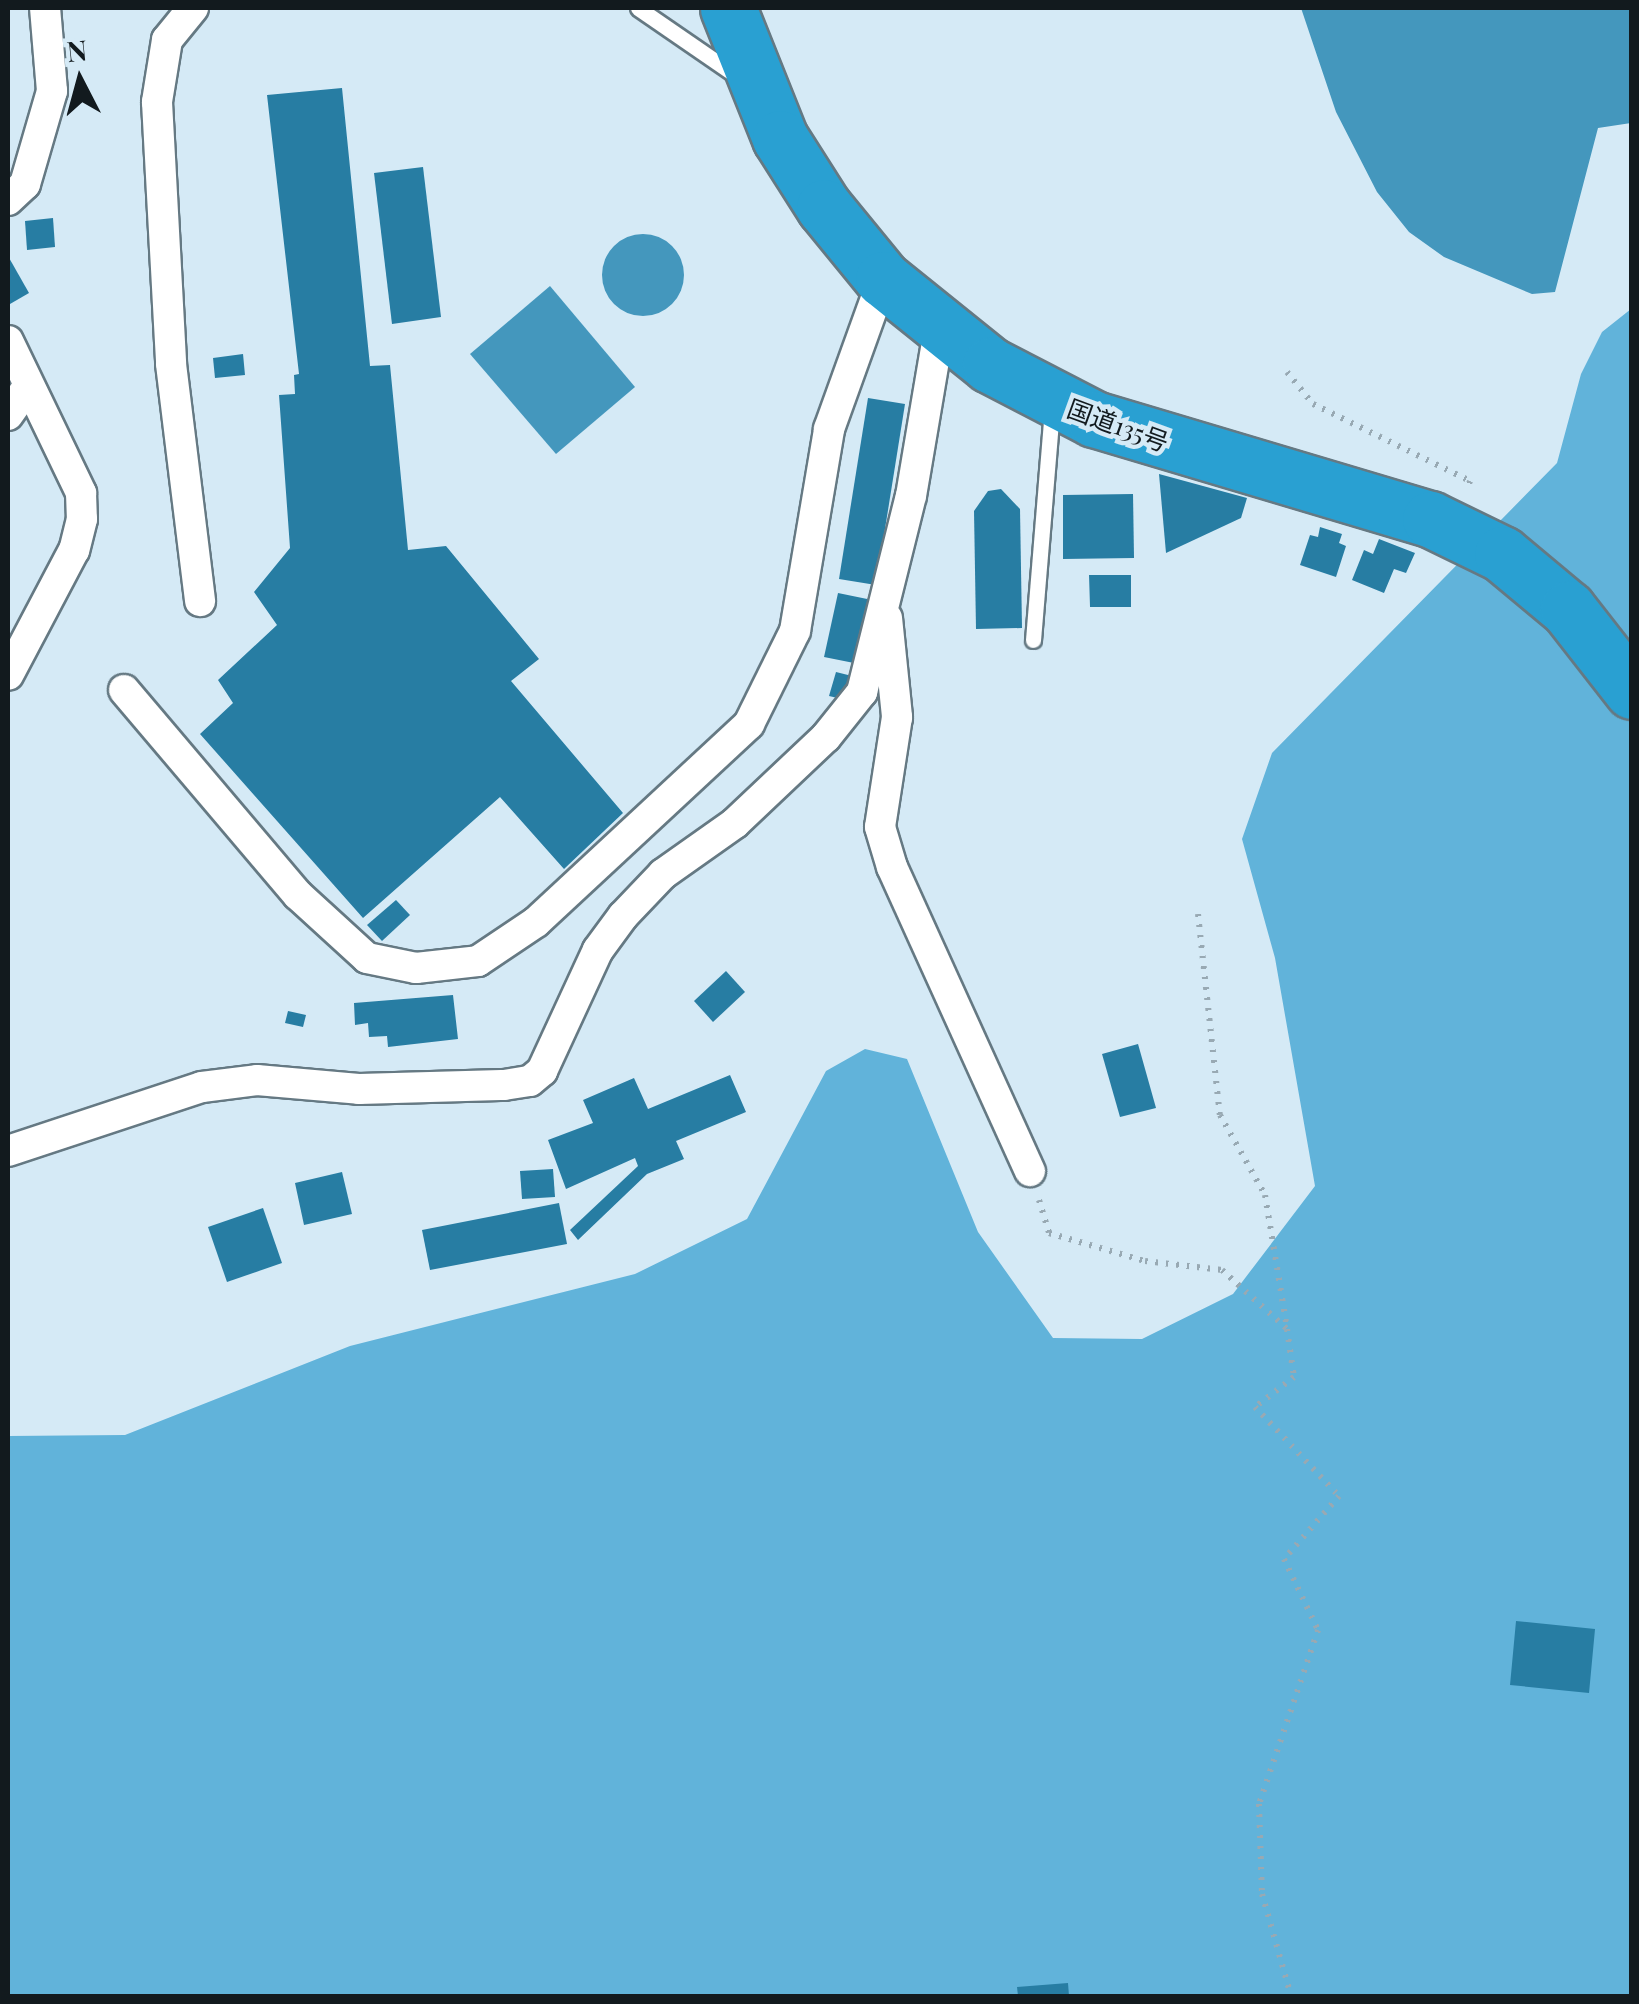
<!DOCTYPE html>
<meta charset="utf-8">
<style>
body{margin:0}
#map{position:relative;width:1639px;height:2004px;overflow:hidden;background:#d5eaf6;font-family:"Playfair Display","Noto Sans JP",serif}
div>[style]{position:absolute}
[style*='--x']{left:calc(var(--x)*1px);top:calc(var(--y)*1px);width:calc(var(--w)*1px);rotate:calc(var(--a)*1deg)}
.forest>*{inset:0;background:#61b3da}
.water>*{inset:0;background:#4497bd}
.round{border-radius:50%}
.building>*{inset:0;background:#277da3}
.path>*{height:6px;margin-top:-3px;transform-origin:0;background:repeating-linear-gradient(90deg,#98a9b3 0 2.5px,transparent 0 10.5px)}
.roads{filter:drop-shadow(2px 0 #657983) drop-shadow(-2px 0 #657983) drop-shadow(0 2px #657983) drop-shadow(0 -2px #657983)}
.lane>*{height:15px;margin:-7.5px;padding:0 7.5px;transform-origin:7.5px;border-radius:7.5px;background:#fff}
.street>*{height:30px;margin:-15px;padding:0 15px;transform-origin:15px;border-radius:15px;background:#fff}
.highway>*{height:55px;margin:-27.5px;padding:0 27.5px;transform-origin:27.5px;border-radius:27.5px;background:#29a0d2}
span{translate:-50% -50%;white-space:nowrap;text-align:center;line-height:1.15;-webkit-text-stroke:9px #d5eaf6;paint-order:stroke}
.street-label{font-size:25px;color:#121a1e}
.frame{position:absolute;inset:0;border:10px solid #121a1e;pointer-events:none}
.north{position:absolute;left:30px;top:30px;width:100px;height:100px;-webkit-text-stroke:8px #d5eaf6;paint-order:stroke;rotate:354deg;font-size:28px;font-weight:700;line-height:40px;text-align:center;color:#121a1e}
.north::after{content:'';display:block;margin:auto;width:35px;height:45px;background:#121a1e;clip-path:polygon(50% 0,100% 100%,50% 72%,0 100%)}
</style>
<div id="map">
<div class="forest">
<i style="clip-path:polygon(1631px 309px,1631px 1996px,8px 1996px,8px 1436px,125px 1435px,350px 1346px,635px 1274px,747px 1219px,826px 1071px,865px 1049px,907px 1059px,978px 1232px,1053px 1338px,1142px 1339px,1233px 1294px,1315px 1186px,1275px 958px,1242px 839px,1272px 753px,1557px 463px,1581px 374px,1602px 332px)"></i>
</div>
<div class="water">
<i style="clip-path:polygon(1301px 8px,1631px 8px,1631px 123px,1598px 128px,1555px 292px,1532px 294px,1444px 257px,1409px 232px,1377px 192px,1336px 112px)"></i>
<i class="round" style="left:602px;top:234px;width:82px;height:82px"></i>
<i style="clip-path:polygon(550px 286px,635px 387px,556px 454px,470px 354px)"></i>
</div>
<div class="building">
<i style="clip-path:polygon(342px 88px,370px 366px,390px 365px,408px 550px,446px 546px,539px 659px,511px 681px,623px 813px,564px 869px,500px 797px,363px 918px,200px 734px,233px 703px,218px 680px,277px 625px,254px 592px,290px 548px,279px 395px,295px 394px,294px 375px,299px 374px,267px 95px)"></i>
<i style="clip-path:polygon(423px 167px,441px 317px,392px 324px,374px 173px)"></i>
<i style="clip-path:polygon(53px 218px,55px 247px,27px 250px,25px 221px)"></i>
<i style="clip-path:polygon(8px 256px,29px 293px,10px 304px,8px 300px)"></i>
<i style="clip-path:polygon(243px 354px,245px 375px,215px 378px,213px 358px)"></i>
<i style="clip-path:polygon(868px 398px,905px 404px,876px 585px,839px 579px)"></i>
<i style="clip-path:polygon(1159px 474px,1247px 498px,1241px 518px,1166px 553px)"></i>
<i style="clip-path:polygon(1001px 489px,1020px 509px,1022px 628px,976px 629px,974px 511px,988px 491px)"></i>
<i style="clip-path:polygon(1133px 494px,1134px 558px,1063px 559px,1063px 495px)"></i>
<i style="clip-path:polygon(1320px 527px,1342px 534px,1339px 543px,1346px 546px,1336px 577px,1300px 565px,1310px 535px,1318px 537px)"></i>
<i style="clip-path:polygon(1379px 539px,1415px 553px,1406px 573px,1394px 569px,1384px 593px,1352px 580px,1364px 550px,1373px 554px)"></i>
<i style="clip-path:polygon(1089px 575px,1131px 575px,1131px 607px,1090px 607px)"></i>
<i style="clip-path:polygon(838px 593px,872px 600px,859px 664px,824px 657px)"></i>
<i style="clip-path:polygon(836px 672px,852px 676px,846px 700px,829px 696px)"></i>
<i style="clip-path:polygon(396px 900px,410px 915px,382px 941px,367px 925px)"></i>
<i style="clip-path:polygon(726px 971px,745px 992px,713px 1022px,694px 1001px)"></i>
<i style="clip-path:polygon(453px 995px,458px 1039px,388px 1047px,387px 1036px,369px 1037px,368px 1023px,355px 1025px,354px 1003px)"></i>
<i style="clip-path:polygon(288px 1011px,306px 1015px,303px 1027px,285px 1023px)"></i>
<i style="clip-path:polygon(1138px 1044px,1156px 1108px,1120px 1117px,1102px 1054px)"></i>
<i style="clip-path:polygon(730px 1075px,746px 1112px,676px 1141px,684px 1159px,647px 1174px,578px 1240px,570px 1230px,638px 1166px,635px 1158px,566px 1189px,548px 1140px,593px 1123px,583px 1100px,634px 1078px,648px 1109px)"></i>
<i style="clip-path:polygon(553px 1169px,555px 1197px,522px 1199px,520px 1171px)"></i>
<i style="clip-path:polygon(342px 1172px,352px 1214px,304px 1225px,295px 1183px)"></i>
<i style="clip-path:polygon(559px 1203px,567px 1244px,430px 1270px,422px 1230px)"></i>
<i style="clip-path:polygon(263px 1208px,282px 1263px,227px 1282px,208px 1227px)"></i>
<i style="clip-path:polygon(1516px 1621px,1595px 1629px,1589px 1693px,1510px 1685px)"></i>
<i style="clip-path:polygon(1068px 1983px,1069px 1996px,1018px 1996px,1017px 1987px)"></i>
</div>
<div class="path">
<i style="--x:1287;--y:372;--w:41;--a:50.9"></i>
<i style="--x:1313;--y:404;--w:175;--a:26.1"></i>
<i style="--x:1470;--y:481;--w:9;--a:111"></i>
<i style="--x:1198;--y:914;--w:202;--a:83.8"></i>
<i style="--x:1220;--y:1115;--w:92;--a:60.6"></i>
<i style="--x:1265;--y:1195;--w:135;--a:80.6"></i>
<i style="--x:1039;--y:1200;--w:34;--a:73"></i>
<i style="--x:1049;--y:1233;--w:100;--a:16.3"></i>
<i style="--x:1145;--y:1261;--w:78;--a:6.7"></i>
<i style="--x:1222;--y:1270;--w:88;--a:42.2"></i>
<i style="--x:1287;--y:1329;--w:49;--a:81.7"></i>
<i style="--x:1294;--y:1377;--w:49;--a:142.4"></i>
<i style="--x:1255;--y:1407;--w:122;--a:46.7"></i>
<i style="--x:1339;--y:1496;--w:84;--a:131.1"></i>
<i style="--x:1284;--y:1559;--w:79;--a:64.4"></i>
<i style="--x:1318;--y:1630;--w:184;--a:108.7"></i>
<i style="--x:1259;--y:1804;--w:90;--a:88.1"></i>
<i style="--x:1262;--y:1894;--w:106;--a:74.1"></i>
</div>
<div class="roads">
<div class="lane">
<i style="--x:638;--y:8;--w:120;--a:34.5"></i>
<i style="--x:1033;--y:640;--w:230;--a:-85.3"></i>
</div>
<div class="street">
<i style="--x:193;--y:8;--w:41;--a:129.1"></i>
<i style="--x:167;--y:40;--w:63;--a:99.2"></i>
<i style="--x:157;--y:102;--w:262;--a:86.9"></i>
<i style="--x:171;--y:364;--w:239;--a:83"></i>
<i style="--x:8;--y:200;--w:23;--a:-43"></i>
<i style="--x:25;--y:184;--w:97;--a:-73.8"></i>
<i style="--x:52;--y:91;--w:83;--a:-94.8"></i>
<i style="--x:8;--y:341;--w:169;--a:64.3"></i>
<i style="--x:81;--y:493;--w:26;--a:88"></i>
<i style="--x:82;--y:519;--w:32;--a:104"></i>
<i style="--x:74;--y:550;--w:141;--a:117.8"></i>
<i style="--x:8;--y:415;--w:32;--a:-55"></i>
<i style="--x:887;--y:618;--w:100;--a:84.2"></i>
<i style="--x:897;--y:717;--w:111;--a:98.8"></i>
<i style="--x:880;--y:827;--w:42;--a:73.3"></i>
<i style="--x:892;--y:867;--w:334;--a:65.6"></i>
<i style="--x:124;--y:690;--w:269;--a:49.7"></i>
<i style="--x:298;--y:895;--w:93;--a:42.4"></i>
<i style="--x:367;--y:958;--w:50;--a:11.5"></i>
<i style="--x:416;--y:968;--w:62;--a:-6.4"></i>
<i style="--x:478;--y:961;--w:70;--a:-33.9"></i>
<i style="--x:536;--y:922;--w:291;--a:-42.9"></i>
<i style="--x:749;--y:724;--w:104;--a:-63.7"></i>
<i style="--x:795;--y:631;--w:205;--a:-80.4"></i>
<i style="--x:829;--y:429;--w:159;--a:-70.2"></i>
<i style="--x:8;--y:1151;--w:204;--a:-18.3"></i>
<i style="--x:202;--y:1087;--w:55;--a:-7.3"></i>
<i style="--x:257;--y:1080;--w:102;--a:5"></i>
<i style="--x:359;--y:1089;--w:145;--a:-1.6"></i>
<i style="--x:504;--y:1085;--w:26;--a:-9"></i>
<i style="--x:530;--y:1081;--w:16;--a:-40"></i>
<i style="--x:542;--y:1071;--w:133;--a:-65.2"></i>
<i style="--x:598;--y:950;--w:42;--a:-53.7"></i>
<i style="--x:623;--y:916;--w:58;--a:-46.4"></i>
<i style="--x:663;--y:874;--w:88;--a:-35.3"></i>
<i style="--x:735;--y:823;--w:125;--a:-43.4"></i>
<i style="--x:826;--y:737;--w:58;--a:-51.3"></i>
<i style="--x:862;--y:692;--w:202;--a:-76"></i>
<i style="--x:911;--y:496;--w:173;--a:-80.4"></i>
</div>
<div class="highway">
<i style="--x:728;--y:8;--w:140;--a:68.2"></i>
<i style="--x:780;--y:138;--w:82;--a:57.5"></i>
<i style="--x:824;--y:207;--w:93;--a:50.7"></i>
<i style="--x:883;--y:279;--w:137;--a:38.8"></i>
<i style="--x:990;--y:365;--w:117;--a:27.4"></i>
<i style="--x:1094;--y:419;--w:351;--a:16.6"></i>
<i style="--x:1430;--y:519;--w:80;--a:25.9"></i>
<i style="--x:1502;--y:554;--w:86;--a:39.8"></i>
<i style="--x:1568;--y:609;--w:104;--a:52"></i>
</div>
</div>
<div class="street-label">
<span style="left:1118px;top:425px;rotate:20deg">国道135号</span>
</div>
<div class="frame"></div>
<div class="north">N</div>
</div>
